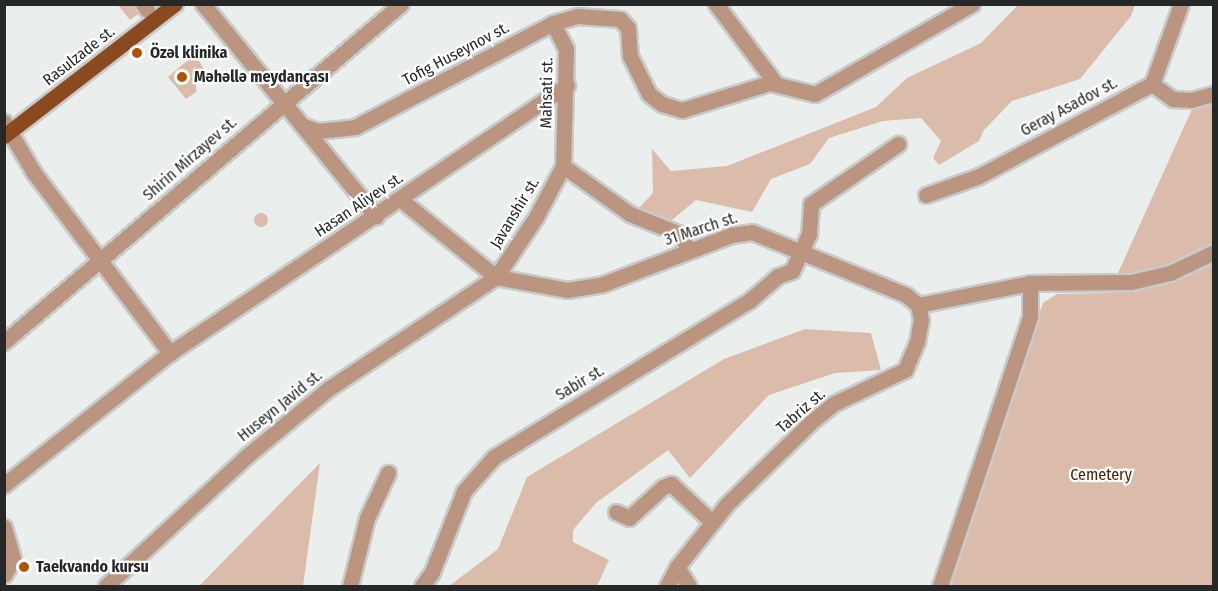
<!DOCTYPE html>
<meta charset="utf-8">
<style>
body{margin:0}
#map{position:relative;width:1218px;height:591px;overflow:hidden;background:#eaefee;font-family:"Fira Sans Condensed",sans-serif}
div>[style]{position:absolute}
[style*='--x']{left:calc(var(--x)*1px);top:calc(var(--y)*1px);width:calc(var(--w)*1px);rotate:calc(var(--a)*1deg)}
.green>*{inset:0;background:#dbbcab}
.round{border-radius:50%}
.roads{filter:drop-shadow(2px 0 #c7cbca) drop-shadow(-2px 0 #c7cbca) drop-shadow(0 2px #c7cbca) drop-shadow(0 -2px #c7cbca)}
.minor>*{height:15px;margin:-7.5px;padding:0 7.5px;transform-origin:7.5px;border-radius:7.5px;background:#bb957f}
.major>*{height:15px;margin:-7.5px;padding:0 7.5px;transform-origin:7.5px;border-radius:7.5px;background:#8a491e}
.dots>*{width:16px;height:16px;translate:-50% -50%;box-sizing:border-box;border:3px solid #fff;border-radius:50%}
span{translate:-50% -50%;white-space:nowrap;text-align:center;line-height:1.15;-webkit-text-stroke:4.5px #fff;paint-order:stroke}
.poi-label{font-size:16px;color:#262828;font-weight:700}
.left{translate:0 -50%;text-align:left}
.street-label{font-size:16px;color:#262828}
.park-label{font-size:16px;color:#4b2205}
.frame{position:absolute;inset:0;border:6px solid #262828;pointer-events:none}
</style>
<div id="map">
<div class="green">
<i style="clip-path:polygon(118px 5px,150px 5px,130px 20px)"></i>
<i style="clip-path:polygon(1018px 5px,1135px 5px,1131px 16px,1080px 79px,1012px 101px,984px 130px,979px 141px,939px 165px,933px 158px,941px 141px,921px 118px,883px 121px,829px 138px,810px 164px,771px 179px,752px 212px,696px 200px,666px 225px,635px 212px,653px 193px,652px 149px,671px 171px,727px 166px,876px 107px,907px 78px,981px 43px)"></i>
<i style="clip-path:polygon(195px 54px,204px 69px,196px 77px,196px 92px,186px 99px,168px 77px)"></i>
<i style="clip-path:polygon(1213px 97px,1213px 586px,944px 586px,1043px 303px,1057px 294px,1109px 293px,1192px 109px)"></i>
<i class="round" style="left:254px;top:213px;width:14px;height:14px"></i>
<i style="clip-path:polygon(805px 329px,871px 333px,881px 370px,835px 373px,769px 395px,690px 478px,668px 450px,596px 503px,573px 530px,573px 542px,609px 560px,597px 586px,449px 586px,498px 549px,527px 477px,724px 359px)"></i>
<i style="clip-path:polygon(320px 463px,303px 586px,199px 586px)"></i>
</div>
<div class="roads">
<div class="minor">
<i style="--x:143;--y:4;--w:7;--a:56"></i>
<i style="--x:203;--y:4;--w:274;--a:50.8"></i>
<i style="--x:716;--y:4;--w:100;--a:53.1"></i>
<i style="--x:1152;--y:84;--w:26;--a:36"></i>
<i style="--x:1173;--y:99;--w:18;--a:3"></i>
<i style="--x:1191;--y:100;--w:24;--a:-15"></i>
<i style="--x:4;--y:122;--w:59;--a:59.5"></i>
<i style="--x:34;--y:173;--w:226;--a:52.9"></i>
<i style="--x:304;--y:126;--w:15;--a:20"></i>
<i style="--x:318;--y:131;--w:37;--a:-6"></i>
<i style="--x:355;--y:127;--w:224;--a:-27.7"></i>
<i style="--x:553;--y:23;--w:25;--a:-16"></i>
<i style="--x:577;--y:16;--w:43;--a:4"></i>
<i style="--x:620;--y:19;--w:12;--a:48"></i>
<i style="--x:628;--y:28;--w:28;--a:86"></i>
<i style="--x:630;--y:56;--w:42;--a:63.4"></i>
<i style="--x:649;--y:94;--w:16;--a:38"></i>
<i style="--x:662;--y:104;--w:21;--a:17"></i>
<i style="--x:682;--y:110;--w:92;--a:-17.1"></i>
<i style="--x:770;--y:83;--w:46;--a:13.7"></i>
<i style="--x:815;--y:94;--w:181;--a:-29.8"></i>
<i style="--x:563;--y:166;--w:82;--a:35.6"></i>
<i style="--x:630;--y:214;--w:54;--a:21.8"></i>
<i style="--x:680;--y:234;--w:19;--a:62"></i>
<i style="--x:926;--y:195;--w:56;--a:-19.7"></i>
<i style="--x:979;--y:176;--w:196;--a:-28"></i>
<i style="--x:1152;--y:84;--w:85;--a:-70.1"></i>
<i style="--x:400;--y:199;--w:124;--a:39.1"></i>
<i style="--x:496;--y:277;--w:72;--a:10.4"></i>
<i style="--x:567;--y:290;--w:36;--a:-9"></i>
<i style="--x:603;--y:284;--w:137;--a:-20.9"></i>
<i style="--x:731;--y:235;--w:21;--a:-8"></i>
<i style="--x:752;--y:232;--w:166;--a:22.2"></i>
<i style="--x:906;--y:295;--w:16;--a:40"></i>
<i style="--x:918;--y:305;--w:114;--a:-11.1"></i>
<i style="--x:1030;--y:283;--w:101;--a:-0.6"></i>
<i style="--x:1131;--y:282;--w:40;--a:-13"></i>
<i style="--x:1170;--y:273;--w:49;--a:-25.5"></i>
<i style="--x:4;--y:342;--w:521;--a:-40.41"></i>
<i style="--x:4;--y:485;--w:212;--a:-38.5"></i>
<i style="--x:170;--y:353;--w:479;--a:-34"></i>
<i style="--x:616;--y:512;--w:14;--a:25"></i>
<i style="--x:629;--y:518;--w:46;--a:-42.4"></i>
<i style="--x:663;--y:487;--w:9;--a:-21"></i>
<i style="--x:671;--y:484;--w:56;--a:42.8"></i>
<i style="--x:4;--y:527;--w:33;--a:74"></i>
<i style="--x:13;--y:559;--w:18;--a:119"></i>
<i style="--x:677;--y:567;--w:22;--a:58"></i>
<i style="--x:106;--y:586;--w:193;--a:-42.7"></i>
<i style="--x:248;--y:455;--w:104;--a:-39.5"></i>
<i style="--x:328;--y:389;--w:202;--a:-33.7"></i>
<i style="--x:496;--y:277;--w:72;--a:-56.3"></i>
<i style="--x:536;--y:217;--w:58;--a:-62.1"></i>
<i style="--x:563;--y:166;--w:117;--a:-88.5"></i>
<i style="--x:566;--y:49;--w:29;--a:-117"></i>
<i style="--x:350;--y:586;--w:70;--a:-76"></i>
<i style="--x:367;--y:518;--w:50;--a:-65"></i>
<i style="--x:422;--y:586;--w:17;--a:-54"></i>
<i style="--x:432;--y:572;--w:87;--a:-68.4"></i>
<i style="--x:464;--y:491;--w:45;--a:-48.6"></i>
<i style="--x:494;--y:457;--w:299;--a:-31.5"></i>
<i style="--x:749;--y:301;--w:38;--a:-41"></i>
<i style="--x:778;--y:276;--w:15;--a:-20"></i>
<i style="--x:792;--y:271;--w:41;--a:-65.3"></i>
<i style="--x:809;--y:234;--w:30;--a:-86"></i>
<i style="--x:811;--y:204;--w:106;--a:-34.6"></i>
<i style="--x:667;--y:586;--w:21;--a:-62"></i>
<i style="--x:677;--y:567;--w:80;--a:-51.6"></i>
<i style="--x:727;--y:504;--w:117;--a:-44.3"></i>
<i style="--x:811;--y:422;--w:28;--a:-39"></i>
<i style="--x:833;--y:404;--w:80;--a:-25.3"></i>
<i style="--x:905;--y:370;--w:30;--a:-67"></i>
<i style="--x:917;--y:342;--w:22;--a:-80"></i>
<i style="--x:921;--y:320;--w:15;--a:-101"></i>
<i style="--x:940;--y:586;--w:284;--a:-71.5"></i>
<i style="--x:1030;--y:317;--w:34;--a:-90"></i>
</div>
<div class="major">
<i style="--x:4;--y:136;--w:216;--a:-37.7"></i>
</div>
</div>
<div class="dots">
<i style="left:137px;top:53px;background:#b05200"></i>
<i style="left:182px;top:77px;background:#b05200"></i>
<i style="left:24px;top:567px;background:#b05200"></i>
</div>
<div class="poi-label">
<span class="left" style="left:150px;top:53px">Özəl klinika</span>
<span class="left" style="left:194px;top:77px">Məhəllə meydançası</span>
<span class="left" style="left:36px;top:567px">Taekvando kursu</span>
</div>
<div class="street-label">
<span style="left:456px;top:54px;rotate:-28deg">Tofig Huseynov st.</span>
<span style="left:79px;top:56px;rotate:-38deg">Rasulzade st.</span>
<span style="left:547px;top:93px;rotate:-89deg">Mahsati st.</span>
<span style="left:1069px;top:107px;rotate:-28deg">Geray Asadov st.</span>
<span style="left:190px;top:159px;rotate:-41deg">Shirin Mirzayev st.</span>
<span style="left:359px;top:205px;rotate:-34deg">Hasan Aliyev st.</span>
<span style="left:515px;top:213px;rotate:-59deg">Javanshir st.</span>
<span style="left:701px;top:229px;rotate:-18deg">31 March st.</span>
<span style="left:580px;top:383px;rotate:-31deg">Sabir st.</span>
<span style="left:280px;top:406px;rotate:-39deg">Huseyn Javid st.</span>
<span style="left:801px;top:411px;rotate:-41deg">Tabriz st.</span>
</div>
<div class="park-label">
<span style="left:1101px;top:475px">Cemetery</span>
</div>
<div class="frame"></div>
</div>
